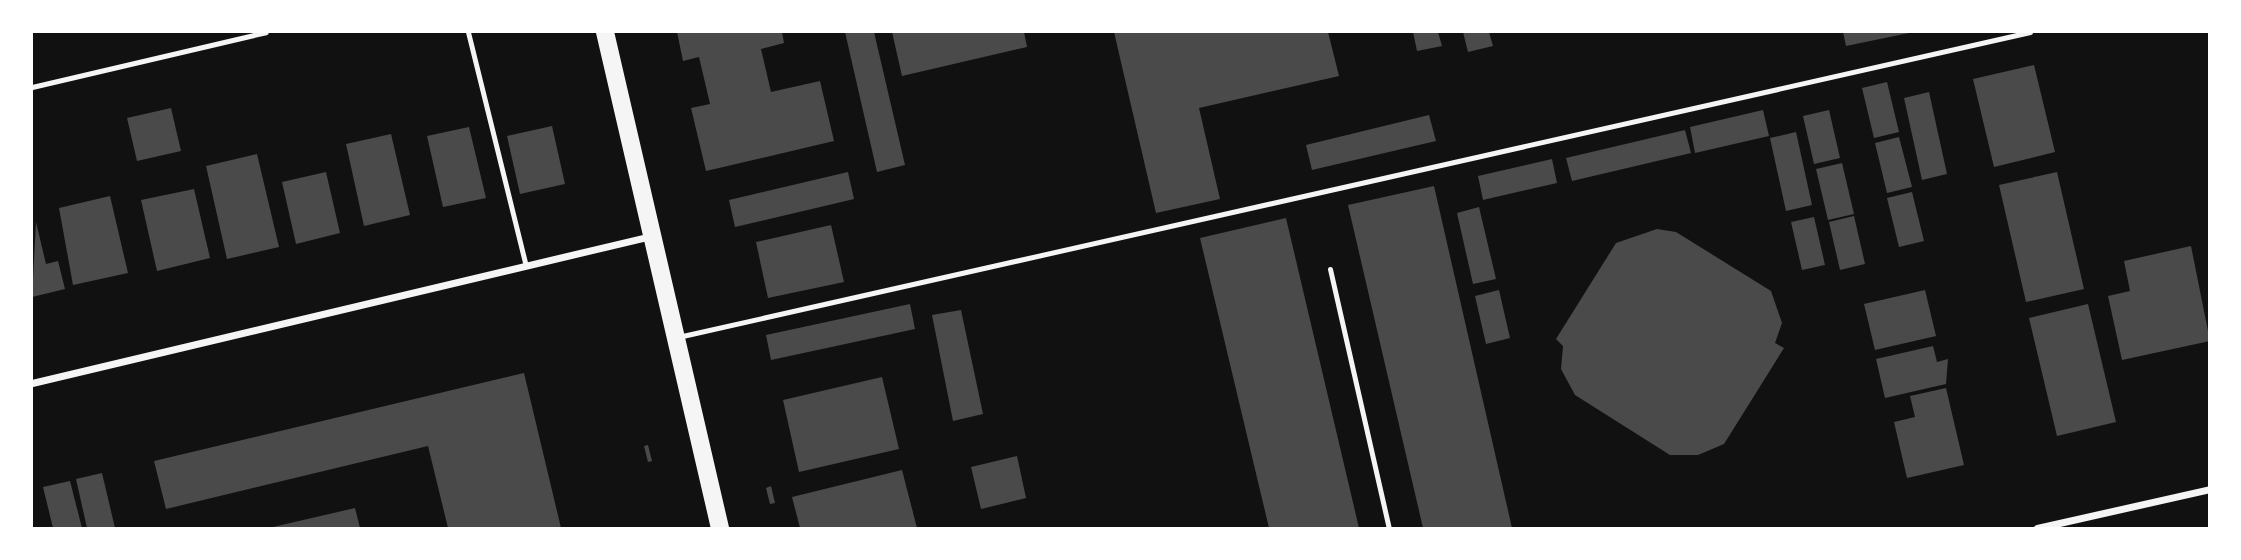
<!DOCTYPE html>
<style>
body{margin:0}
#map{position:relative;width:2241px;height:560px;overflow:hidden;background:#111;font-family:"Source Sans 3",sans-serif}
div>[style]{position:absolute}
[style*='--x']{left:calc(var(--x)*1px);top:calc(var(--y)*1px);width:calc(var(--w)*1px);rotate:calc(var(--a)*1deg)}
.building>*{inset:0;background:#4a4a4a}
.service>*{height:5px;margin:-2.5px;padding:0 2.5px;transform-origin:2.5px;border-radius:2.5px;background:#f5f5f5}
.minor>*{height:7px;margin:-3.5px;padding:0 3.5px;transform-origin:3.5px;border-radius:3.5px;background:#f5f5f5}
.primary>*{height:18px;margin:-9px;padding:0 9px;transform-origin:9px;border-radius:9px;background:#f5f5f5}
span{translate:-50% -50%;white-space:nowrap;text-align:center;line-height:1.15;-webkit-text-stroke:7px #fff;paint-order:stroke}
.frame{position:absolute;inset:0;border:33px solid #fff;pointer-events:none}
</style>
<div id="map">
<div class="building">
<i style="clip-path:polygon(677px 32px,782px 32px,784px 43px,761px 49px,771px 92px,820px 81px,834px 141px,706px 171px,691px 108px,710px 104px,699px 57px,683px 61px)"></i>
<i style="clip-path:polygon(845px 32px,874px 32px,905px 165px,877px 172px)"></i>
<i style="clip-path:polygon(892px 32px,1024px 32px,1027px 47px,902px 76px)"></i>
<i style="clip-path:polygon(1114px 32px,1328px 32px,1339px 76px,1199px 108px,1220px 199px,1156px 213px)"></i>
<i style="clip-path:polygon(1413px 32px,1438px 32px,1442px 46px,1417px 51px)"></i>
<i style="clip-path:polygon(1463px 32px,1489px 32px,1493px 46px,1468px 52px)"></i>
<i style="clip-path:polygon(1843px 32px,1909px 32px,1909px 33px,1846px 46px)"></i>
<i style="clip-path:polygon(2034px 65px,2055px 152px,1994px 167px,1973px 79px)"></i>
<i style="clip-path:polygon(1887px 82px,1899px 132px,1874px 138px,1862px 88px)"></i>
<i style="clip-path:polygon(1929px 92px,1947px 174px,1922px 180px,1904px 98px)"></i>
<i style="clip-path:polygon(171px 108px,181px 151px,137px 161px,127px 118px)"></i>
<i style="clip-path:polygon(1763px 110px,1769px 136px,1695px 153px,1690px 127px)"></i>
<i style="clip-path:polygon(1829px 110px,1840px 158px,1814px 164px,1803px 116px)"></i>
<i style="clip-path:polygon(1429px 115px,1436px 141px,1312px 170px,1306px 145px)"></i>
<i style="clip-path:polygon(552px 126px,565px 184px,520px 194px,507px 136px)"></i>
<i style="clip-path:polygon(469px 127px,486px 198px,443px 207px,427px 136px)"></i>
<i style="clip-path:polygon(1685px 130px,1691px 153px,1572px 181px,1566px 158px)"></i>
<i style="clip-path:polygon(1796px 132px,1812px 205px,1786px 211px,1770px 138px)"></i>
<i style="clip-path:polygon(391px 134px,410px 215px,364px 226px,346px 144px)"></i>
<i style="clip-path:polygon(1899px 137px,1912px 187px,1887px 193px,1875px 143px)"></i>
<i style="clip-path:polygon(257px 154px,279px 247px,227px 259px,206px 166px)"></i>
<i style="clip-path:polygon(1552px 159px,1557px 183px,1483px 200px,1478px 176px)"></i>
<i style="clip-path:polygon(1842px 163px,1854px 214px,1828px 220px,1816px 169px)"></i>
<i style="clip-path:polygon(326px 172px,340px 233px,296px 244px,282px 182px)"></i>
<i style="clip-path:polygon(848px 172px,854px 199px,735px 227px,729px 200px)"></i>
<i style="clip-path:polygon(2057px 172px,2084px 289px,2026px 302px,1999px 185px)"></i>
<i style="clip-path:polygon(1434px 186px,1512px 528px,1423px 528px,1348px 205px)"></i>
<i style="clip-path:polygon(194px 189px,210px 258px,157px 271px,141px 200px)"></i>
<i style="clip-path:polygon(1912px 192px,1924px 241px,1899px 247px,1887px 198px)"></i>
<i style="clip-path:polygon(110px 196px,128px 273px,73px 285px,59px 208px)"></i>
<i style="clip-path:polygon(1479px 207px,1496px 279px,1473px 284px,1457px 213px)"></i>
<i style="clip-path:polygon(1854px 216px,1865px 264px,1840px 270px,1829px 222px)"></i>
<i style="clip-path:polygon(1814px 217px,1825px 265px,1802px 270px,1791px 222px)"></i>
<i style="clip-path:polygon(1286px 218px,1359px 528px,1269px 528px,1200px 238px)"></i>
<i style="clip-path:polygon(36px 222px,46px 264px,58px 261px,65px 289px,32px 297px)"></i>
<i style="clip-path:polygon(831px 225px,844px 282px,768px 298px,756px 242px)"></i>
<i style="clip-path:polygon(1657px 229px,1676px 232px,1771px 291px,1782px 323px,1775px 343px,1784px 348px,1724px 444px,1698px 455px,1670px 455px,1575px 395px,1561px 369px,1563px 346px,1556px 339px,1616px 243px)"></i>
<i style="clip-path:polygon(2191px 246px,2210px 341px,2122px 360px,2108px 296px,2130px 291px,2124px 261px)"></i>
<i style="clip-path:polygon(1499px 290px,1510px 338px,1486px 344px,1475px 296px)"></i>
<i style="clip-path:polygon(1925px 290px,1936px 336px,1875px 350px,1864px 304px)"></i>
<i style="clip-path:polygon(910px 304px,915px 329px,771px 360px,766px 335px)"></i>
<i style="clip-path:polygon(2088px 304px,2116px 422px,2057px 436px,2029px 318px)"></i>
<i style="clip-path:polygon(961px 310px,983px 414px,953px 421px,932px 315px)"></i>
<i style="clip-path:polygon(1933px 346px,1937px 362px,1948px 359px,1946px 384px,1885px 398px,1876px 359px)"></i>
<i style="clip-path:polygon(524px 373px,561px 528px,448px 528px,428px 446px,166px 509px,154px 461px)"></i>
<i style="clip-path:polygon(882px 377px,899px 449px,799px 472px,783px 400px)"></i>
<i style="clip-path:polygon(1946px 388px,1964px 465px,1907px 478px,1894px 422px,1915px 417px,1910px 396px)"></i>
<i style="clip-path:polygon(648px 445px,652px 461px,648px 462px,644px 446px)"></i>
<i style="clip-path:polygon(1017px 456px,1026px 498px,981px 509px,971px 467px)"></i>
<i style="clip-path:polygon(902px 470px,917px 528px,800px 528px,792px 497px)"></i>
<i style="clip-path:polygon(102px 473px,115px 528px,87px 528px,76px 479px)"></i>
<i style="clip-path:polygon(70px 481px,82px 528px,53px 528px,43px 487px)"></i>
<i style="clip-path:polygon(771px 486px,775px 503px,770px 504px,766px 488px)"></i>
<i style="clip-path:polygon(355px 508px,360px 528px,273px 528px,273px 527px)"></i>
</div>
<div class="service">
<i style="--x:468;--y:32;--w:241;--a:76.1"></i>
<i style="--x:32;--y:87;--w:240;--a:-13.2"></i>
<i style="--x:1330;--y:269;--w:266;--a:77.2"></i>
<i style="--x:678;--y:337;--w:1386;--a:-12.71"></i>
</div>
<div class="minor">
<i style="--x:32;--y:383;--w:636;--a:-13.36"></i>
<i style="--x:2037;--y:528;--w:177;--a:-12.7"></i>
</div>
<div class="primary">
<i style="--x:605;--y:32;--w:509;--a:76.95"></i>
</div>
<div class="frame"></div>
</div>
